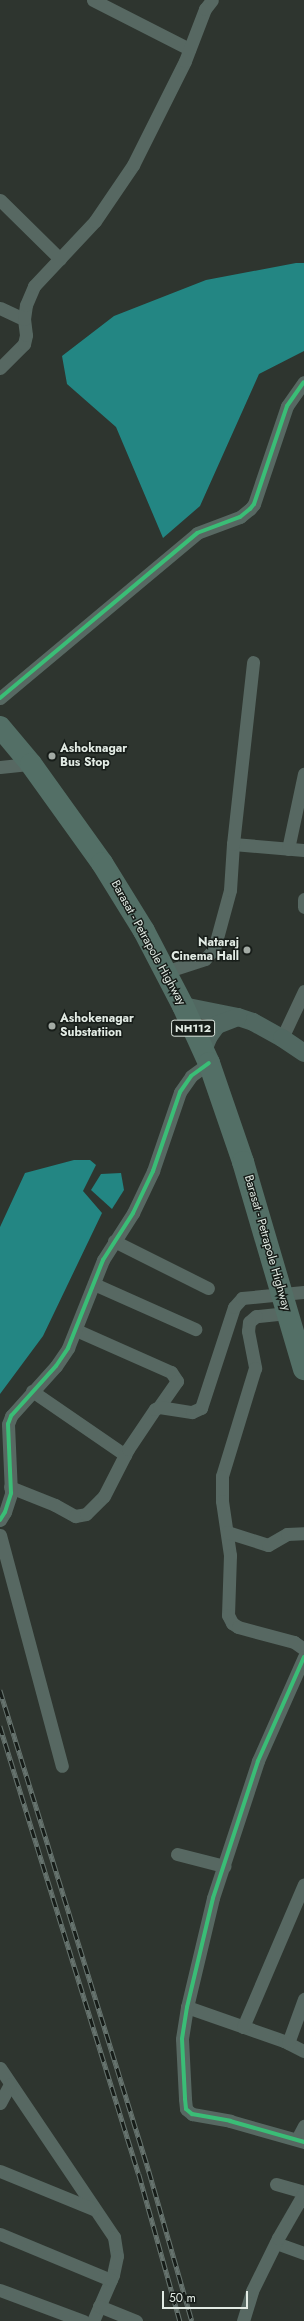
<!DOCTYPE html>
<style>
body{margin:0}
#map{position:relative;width:304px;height:2321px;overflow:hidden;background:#2e352f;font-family:Jost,sans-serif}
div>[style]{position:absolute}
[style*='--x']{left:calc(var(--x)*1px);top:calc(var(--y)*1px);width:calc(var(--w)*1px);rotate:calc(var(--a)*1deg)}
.water>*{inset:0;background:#238683}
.street>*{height:13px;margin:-6.5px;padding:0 6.5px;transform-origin:6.5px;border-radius:6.5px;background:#576862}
.secondary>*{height:18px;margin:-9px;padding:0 9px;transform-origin:9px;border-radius:9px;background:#516861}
.highway>*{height:22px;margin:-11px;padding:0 11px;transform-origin:11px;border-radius:11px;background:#536f66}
.rail>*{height:4.5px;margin-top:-2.25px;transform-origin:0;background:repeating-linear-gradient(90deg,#171d19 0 9px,#66736e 0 18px);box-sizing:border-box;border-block:1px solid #66736e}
.cycleway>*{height:4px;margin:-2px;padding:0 2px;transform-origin:2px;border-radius:2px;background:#3abd76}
.dots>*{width:11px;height:11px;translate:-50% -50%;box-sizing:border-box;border:2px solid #171d19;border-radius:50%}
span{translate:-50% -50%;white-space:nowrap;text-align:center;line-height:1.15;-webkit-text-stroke:3px #171d19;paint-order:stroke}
.shield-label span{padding:1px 3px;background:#171d19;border:1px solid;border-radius:3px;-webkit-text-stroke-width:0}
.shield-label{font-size:11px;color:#e2ebe4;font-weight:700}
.poi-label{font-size:12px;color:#e2ebe4;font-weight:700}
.left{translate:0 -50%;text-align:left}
.right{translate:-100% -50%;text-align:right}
.street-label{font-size:12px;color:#e2ebe4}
.scale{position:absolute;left:162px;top:2291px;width:86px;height:18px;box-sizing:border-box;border:2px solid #e2ebe4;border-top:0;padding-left:5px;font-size:12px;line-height:14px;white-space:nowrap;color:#e2ebe4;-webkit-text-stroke:3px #171d19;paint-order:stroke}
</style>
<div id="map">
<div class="water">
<i style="clip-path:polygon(296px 263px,304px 263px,304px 351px,259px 374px,200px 506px,163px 538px,116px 427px,67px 384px,62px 356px,114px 316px,206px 280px)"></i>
<i style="clip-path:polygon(74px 1160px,90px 1160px,96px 1165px,83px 1191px,102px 1213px,43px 1336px,0 1394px,0 1227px,25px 1173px)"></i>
<i style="clip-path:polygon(121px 1173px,124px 1190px,112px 1209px,91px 1190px,101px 1174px)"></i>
</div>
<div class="street">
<i style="--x:93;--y:0;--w:108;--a:27"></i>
<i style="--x:0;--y:200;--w:84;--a:44.5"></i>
<i style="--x:0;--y:308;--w:26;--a:25"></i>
<i style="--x:0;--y:368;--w:34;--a:-45"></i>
<i style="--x:24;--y:344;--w:9;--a:-77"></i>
<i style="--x:26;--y:335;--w:16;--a:-97"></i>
<i style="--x:24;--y:319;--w:14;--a:-82"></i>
<i style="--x:26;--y:305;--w:21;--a:-67"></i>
<i style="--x:34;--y:286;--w:89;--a:-46.8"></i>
<i style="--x:95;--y:221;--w:68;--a:-55.8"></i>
<i style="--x:133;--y:165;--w:116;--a:-63.4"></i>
<i style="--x:185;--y:61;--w:56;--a:-69"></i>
<i style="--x:205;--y:9;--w:11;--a:-52"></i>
<i style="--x:0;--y:698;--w:257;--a:-39.9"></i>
<i style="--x:197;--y:533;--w:46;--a:-20.4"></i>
<i style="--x:240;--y:517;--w:13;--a:-39"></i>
<i style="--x:250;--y:509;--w:6;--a:-51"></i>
<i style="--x:254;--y:504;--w:103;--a:-71.4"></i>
<i style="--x:287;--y:406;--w:29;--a:-55"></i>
<i style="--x:0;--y:767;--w:31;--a:-6"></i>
<i style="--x:233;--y:844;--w:71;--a:4.8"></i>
<i style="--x:288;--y:849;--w:77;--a:-78"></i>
<i style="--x:304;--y:899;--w:8;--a:90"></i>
<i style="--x:165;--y:972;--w:42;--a:-18"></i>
<i style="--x:205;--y:959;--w:13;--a:-48"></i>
<i style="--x:214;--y:949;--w:61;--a:-74.8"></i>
<i style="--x:230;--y:890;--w:46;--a:-86.3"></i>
<i style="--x:233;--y:844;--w:183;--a:-83.7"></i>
<i style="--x:282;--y:1038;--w:52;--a:-64.9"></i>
<i style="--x:114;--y:1241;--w:105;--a:26.6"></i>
<i style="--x:94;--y:1284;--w:111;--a:24"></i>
<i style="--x:287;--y:1313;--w:31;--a:174"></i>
<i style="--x:256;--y:1316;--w:9;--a:139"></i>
<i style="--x:249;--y:1322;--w:9;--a:96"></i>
<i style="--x:248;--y:1331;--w:38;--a:79"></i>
<i style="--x:255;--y:1368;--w:113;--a:107"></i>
<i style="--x:222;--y:1476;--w:25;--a:90"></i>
<i style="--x:222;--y:1501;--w:55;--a:81.6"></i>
<i style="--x:230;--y:1555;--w:60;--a:91.9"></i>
<i style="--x:228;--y:1615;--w:9;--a:63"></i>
<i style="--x:232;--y:1623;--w:7;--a:34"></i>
<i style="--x:238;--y:1627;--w:58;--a:15"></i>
<i style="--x:294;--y:1642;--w:12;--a:35"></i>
<i style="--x:76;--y:1330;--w:104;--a:23.9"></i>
<i style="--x:171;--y:1372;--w:11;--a:56"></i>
<i style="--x:177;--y:1381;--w:32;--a:125"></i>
<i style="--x:32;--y:1391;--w:113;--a:34.5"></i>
<i style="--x:10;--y:1487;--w:48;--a:21.8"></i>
<i style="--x:55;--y:1505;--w:23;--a:29"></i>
<i style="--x:75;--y:1516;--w:11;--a:-10"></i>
<i style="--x:86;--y:1514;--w:25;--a:-45"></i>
<i style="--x:104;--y:1496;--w:53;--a:-62.9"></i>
<i style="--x:128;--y:1449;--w:48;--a:-56"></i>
<i style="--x:155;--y:1409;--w:4;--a:-27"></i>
<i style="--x:159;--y:1407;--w:33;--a:9"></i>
<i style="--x:192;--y:1412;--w:10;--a:-24"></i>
<i style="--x:201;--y:1408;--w:106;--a:-71.9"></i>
<i style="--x:234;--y:1307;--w:12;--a:-48"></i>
<i style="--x:242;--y:1298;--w:62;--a:-5.5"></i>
<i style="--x:0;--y:1520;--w:9;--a:-58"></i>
<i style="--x:5;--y:1512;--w:20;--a:-72"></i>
<i style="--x:11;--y:1493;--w:69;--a:-92.5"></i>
<i style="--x:8;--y:1424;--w:9;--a:-69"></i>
<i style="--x:11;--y:1416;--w:67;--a:-48"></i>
<i style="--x:56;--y:1366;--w:22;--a:-56"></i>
<i style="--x:68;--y:1348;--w:95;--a:-68.3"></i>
<i style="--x:103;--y:1260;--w:56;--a:-57.4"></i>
<i style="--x:133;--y:1213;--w:47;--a:-64.5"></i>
<i style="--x:153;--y:1171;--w:83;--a:-71.1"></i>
<i style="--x:180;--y:1092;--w:19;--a:-55"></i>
<i style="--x:191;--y:1076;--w:22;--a:-36"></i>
<i style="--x:227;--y:1532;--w:43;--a:17.6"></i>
<i style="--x:268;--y:1545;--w:22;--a:-30"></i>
<i style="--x:287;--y:1534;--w:17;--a:-3"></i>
<i style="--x:0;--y:1535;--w:239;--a:75"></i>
<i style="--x:304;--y:1657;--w:114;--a:113.9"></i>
<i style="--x:258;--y:1761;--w:144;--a:108.2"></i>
<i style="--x:213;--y:1898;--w:112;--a:103.4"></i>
<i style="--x:187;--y:2007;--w:32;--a:99"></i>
<i style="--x:182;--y:2039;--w:60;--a:87.1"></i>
<i style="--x:185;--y:2099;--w:10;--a:84"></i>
<i style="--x:186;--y:2109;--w:8;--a:40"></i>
<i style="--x:192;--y:2114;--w:39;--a:10"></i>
<i style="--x:230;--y:2121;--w:77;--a:15.8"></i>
<i style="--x:177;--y:1854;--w:49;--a:14.3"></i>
<i style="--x:187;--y:2007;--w:103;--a:19.3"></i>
<i style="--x:284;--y:2041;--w:22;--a:27"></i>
<i style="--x:243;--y:2027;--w:155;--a:-66.9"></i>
<i style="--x:288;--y:2043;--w:47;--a:-70"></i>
<i style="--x:0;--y:2068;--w:204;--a:56"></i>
<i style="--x:114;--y:2237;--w:19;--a:81"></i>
<i style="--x:117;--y:2256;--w:19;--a:102"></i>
<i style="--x:113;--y:2275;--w:50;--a:113.5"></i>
<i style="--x:0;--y:2103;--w:21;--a:-62"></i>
<i style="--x:297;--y:2139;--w:15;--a:-62"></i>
<i style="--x:0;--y:2171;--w:100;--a:22.2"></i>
<i style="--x:276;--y:2184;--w:29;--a:16"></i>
<i style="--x:0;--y:2234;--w:120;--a:22.5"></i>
<i style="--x:276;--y:2243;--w:30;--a:20"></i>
<i style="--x:0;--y:2290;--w:89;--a:20.5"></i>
<i style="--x:99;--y:2306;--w:40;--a:22"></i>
<i style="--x:243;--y:2321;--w:31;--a:-73"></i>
<i style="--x:252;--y:2291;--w:59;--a:-63.9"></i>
<i style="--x:278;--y:2238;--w:52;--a:-60"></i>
</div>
<div class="secondary">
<i style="--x:183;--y:1006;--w:56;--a:11.3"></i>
<i style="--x:238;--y:1017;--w:16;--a:18"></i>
<i style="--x:253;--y:1022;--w:33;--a:29"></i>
<i style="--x:282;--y:1038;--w:27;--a:34"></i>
<i style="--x:203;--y:1050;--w:15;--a:-67"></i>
<i style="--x:209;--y:1036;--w:14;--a:-54"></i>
<i style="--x:217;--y:1025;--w:22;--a:-21"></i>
</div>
<div class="highway">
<i style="--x:0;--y:727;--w:48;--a:50"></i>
<i style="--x:31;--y:764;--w:122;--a:54.4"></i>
<i style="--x:102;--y:863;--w:80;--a:58.3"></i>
<i style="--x:144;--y:931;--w:85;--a:62.5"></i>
<i style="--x:183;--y:1006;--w:63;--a:65.5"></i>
<i style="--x:209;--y:1063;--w:105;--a:71"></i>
<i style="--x:243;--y:1162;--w:216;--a:73.6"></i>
</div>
<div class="rail">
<i style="--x:0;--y:1690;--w:504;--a:72.79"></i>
<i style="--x:149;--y:2171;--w:156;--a:74"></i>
<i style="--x:0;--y:1726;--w:469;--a:72.8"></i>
<i style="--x:139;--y:2174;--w:153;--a:74.4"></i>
</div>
<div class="cycleway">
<i style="--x:0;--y:698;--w:257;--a:-39.9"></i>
<i style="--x:197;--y:533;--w:46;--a:-20.4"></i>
<i style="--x:240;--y:517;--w:13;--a:-39"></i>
<i style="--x:250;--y:509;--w:6;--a:-51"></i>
<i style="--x:254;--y:504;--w:103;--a:-71.4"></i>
<i style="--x:287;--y:406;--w:29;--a:-55"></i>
<i style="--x:0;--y:1520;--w:9;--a:-58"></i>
<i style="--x:5;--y:1512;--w:20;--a:-72"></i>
<i style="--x:11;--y:1493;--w:69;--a:-92.5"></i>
<i style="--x:8;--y:1424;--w:9;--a:-69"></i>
<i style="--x:11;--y:1416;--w:67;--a:-48"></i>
<i style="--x:56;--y:1366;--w:22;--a:-56"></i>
<i style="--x:68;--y:1348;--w:95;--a:-68.3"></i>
<i style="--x:103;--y:1260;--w:56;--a:-57.4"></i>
<i style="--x:133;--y:1213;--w:47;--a:-64.5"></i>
<i style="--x:153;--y:1171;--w:83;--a:-71.1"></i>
<i style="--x:180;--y:1092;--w:19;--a:-55"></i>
<i style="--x:191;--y:1076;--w:22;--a:-36"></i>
<i style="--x:304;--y:1657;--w:114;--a:113.9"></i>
<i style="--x:258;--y:1761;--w:144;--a:108.2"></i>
<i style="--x:213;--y:1898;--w:112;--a:103.4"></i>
<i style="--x:187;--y:2007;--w:32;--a:99"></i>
<i style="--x:182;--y:2039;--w:60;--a:87.1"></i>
<i style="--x:185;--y:2099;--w:10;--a:84"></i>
<i style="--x:186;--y:2109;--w:8;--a:40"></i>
<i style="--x:192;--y:2114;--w:39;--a:10"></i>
<i style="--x:230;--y:2121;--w:77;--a:15.8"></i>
</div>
<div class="dots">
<i style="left:52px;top:756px;background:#a3aba5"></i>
<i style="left:247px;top:950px;background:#a3aba5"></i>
<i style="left:52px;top:1026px;background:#a3aba5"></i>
</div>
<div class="shield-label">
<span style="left:193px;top:1028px">NH112</span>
</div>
<div class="poi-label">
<span class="left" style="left:60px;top:756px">Ashoknagar<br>Bus Stop</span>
<span class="right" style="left:239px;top:950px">Nataraj<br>Cinema Hall</span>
<span class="left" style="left:60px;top:1026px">Ashokenagar<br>Substatiion</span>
</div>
<div class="street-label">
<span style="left:148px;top:943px;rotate:61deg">Barasat - Petrapole Highway</span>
<span style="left:267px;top:1243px;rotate:74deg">Barasat - Petrapole Highway</span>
</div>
<div class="scale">50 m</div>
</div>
